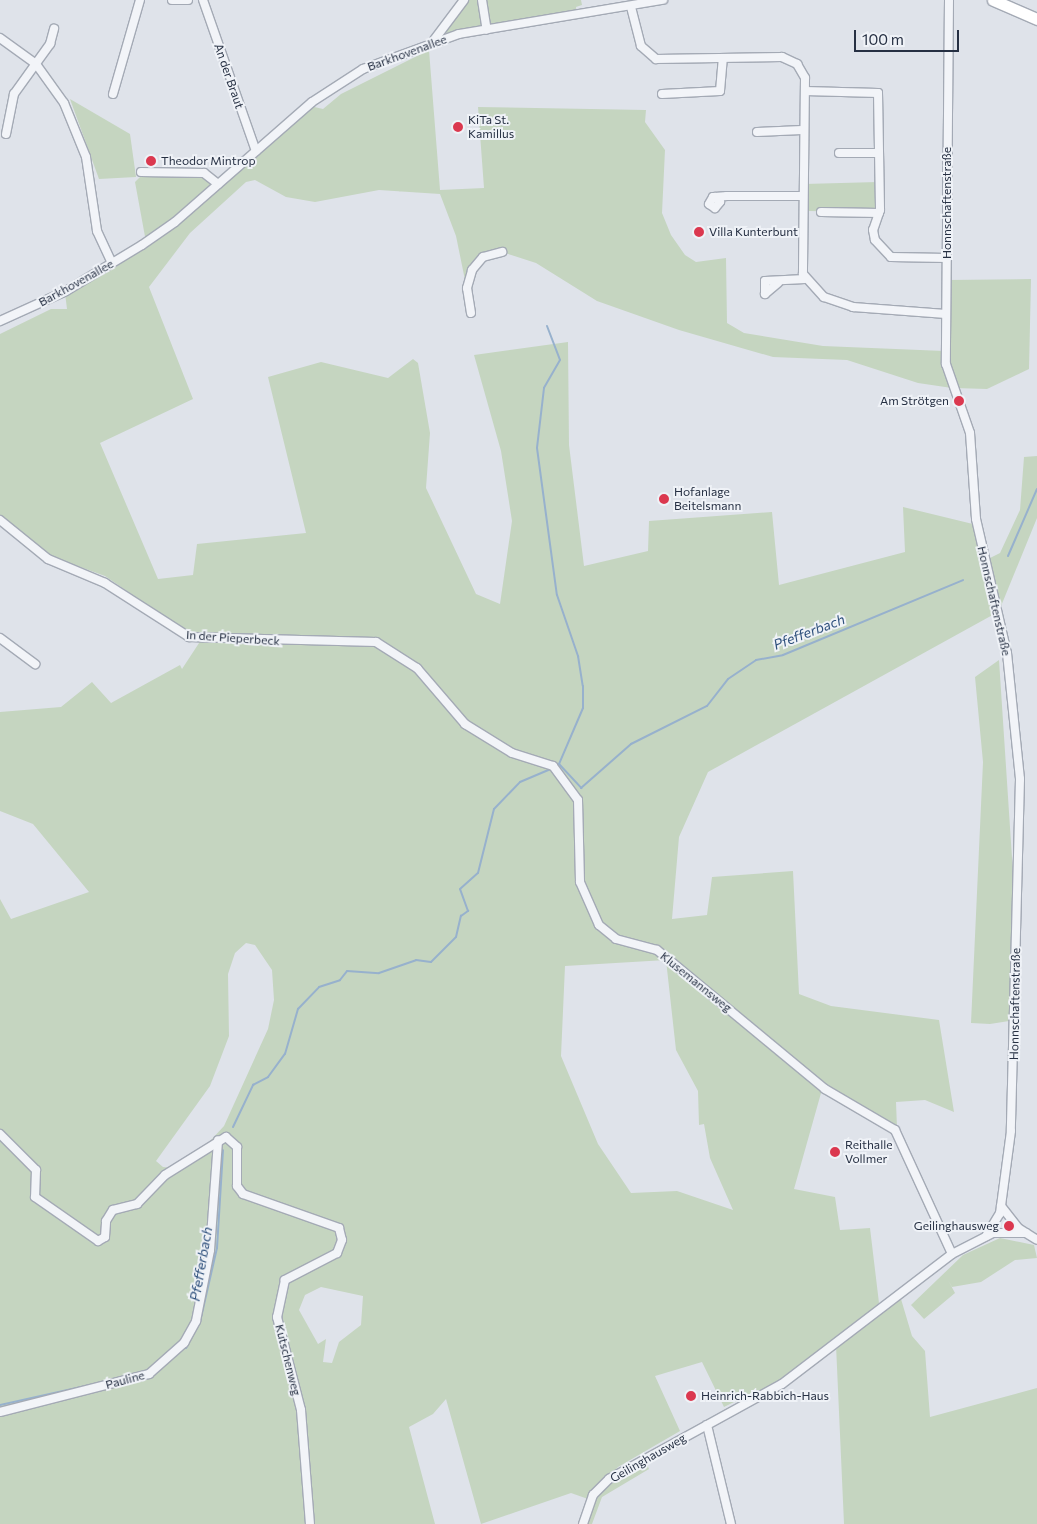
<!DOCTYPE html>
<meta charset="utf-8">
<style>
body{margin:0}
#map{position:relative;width:1037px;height:1524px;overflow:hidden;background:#dfe3ea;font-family:Commissioner,sans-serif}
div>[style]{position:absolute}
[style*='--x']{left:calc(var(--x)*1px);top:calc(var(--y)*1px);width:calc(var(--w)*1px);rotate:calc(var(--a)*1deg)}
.green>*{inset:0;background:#c5d5c0}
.stream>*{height:2px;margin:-1px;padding:0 1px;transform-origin:1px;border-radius:1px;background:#97b1cd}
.roads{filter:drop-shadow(1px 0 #a4aab5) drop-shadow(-1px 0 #a4aab5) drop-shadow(0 1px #a4aab5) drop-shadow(0 -1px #a4aab5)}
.minor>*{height:8px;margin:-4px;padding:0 4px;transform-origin:4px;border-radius:4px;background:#f2f4f8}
.primary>*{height:11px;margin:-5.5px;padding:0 5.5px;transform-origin:5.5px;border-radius:5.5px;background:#fff}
.dots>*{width:14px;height:14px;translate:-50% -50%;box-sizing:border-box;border:2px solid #eff2f7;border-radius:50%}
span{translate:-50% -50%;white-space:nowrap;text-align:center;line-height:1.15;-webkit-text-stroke:4px #eff2f7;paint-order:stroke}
.street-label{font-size:12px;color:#263043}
.poi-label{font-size:12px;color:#263043}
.left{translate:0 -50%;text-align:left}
.right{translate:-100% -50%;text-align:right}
.water-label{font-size:14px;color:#2d4f7b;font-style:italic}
.scale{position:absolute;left:854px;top:30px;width:105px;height:22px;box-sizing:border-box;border:2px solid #263043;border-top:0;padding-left:6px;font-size:15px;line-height:18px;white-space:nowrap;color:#263043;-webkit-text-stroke:4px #eff2f7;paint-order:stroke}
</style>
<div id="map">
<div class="green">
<i style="clip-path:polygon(467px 0,581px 0,582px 5px,576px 7px,577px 17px,443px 36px)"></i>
<i style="clip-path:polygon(evenodd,429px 50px,440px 190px,484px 188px,478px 107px,646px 110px,645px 122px,665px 150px,662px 213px,671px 235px,685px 255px,696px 262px,726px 258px,727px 323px,744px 333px,823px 346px,944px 351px,952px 388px,918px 383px,847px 360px,773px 357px,679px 330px,597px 301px,536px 263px,502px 252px,488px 254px,465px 280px,456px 236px,440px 194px,379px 190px,315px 202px,286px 197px,255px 180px,246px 182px,190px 233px,149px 287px,193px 399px,100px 443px,158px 579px,193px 575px,197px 544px,306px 533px,268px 377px,321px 362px,388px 378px,413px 359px,418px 363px,430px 433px,426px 488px,476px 594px,500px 604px,512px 521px,501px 451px,474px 355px,568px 342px,569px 445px,584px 566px,648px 551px,649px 521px,772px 512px,779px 585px,905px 552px,903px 507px,977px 525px,998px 612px,708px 772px,679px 837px,672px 919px,707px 915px,712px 877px,793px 871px,799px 994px,831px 1006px,939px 1020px,954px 1112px,925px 1100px,896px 1102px,897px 1128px,823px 1086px,794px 1189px,835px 1197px,840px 1230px,870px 1228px,879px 1303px,808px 1366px,747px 1402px,746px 1396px,724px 1407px,702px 1362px,655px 1376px,680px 1431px,618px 1467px,588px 1499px,571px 1493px,481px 1524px,446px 1399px,433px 1414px,409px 1427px,435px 1524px,0 1524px,0 899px,11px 919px,89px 892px,33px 824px,0 811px,0 712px,61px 707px,92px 682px,111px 703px,180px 665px,182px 669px,201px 640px,318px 645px,318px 639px,190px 634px,105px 576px,50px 556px,0 515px,0 334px,51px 309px,67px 309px,65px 293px,146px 242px,135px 182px,144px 173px,198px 173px,217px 184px,310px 106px,323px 109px,341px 94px,429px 50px,246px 943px,255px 945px,272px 970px,274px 1000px,268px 1029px,224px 1126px,198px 1154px,173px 1168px,163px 1167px,156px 1161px,210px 1086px,229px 1036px,228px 974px,235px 953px,246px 943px,429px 50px,666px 960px,676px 1050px,698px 1091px,699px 1125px,704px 1124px,710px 1158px,733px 1210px,677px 1191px,631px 1193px,598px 1144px,561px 1056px,565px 966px,666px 960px,429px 50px,321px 1287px,363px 1296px,361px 1325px,339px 1342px,332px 1363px,323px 1362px,326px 1339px,318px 1344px,299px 1310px,305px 1295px,321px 1287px)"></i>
<i style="clip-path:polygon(70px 99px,130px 134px,136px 177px,99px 179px)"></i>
<i style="clip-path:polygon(878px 182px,878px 212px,807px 211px,804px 184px)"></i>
<i style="clip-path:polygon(1031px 279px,1029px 369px,987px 389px,954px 388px,949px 376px,947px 280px)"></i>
<i style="clip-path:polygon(1037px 456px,1037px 518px,999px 611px,986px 560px,1000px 553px,1020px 510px,1024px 457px)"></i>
<i style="clip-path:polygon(999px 660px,1013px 873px,1009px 1021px,990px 1024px,971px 1023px,983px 762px,975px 677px)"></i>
<i style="clip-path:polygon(1000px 1238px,1034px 1245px,1037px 1258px,1015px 1260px,981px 1282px,952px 1287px,948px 1280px,955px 1293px,924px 1319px,911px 1305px,963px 1255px)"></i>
<i style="clip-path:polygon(901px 1299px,912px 1336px,925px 1351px,930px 1417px,1037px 1388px,1037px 1524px,844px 1524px,836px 1345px)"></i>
<i style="clip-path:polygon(645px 1460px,649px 1469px,602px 1497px,592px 1524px,585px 1524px,599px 1490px)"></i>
</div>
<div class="stream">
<i style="--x:547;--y:326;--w:36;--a:69"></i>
<i style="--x:560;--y:360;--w:32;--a:120"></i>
<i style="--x:544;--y:388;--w:60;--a:96.7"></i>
<i style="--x:537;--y:448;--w:148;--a:82.3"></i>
<i style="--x:557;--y:595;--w:65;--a:71"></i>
<i style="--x:578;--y:656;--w:30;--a:81"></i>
<i style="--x:583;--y:686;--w:22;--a:90"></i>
<i style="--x:583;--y:708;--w:61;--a:113.2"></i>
<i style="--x:559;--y:764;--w:33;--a:47"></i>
<i style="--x:581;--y:788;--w:67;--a:-41.3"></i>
<i style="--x:631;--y:744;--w:85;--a:-26.6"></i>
<i style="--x:707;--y:706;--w:34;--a:-52"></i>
<i style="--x:728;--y:679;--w:34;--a:-34"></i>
<i style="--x:756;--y:660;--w:27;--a:-10"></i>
<i style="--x:783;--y:655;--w:195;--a:-22.6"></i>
<i style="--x:1008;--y:556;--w:73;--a:-66.6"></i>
<i style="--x:233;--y:1127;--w:47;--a:-64.5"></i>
<i style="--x:253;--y:1085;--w:17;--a:-28"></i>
<i style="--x:268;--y:1077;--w:29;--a:-54"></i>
<i style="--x:285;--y:1054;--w:47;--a:-73.9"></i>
<i style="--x:298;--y:1009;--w:30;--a:-46"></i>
<i style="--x:319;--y:987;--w:22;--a:-18"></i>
<i style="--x:340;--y:980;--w:11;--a:-52"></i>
<i style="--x:347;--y:971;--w:32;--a:4"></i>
<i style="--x:379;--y:973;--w:39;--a:-19"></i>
<i style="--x:416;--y:960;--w:15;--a:8"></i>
<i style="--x:431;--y:962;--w:35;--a:-45"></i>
<i style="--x:456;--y:937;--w:22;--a:-77"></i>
<i style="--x:461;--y:916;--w:9;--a:-36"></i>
<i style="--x:468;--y:911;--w:23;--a:-110"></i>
<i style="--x:460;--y:889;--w:24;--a:-42"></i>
<i style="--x:478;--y:873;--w:66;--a:-76"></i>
<i style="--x:494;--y:809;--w:37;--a:-46"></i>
<i style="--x:520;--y:782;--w:34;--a:-23"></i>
<i style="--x:186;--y:1348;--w:30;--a:-62"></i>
<i style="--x:200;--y:1322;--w:76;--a:-77.1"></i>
<i style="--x:217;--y:1248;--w:98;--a:-86.5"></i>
<i style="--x:0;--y:1405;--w:106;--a:-12.6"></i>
</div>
<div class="roads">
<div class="minor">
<i style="--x:172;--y:0;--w:16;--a:0"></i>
<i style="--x:203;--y:0;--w:160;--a:70.7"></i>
<i style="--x:482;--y:0;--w:30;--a:81"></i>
<i style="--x:949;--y:0;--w:364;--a:90.5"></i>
<i style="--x:946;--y:364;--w:73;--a:70.8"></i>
<i style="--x:970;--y:433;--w:86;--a:86"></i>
<i style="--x:976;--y:519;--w:138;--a:77"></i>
<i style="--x:1007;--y:653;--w:127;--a:84.1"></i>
<i style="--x:1020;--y:779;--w:352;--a:91.5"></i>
<i style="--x:1011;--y:1131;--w:83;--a:97.6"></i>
<i style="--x:1000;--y:1213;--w:27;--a:121"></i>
<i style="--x:631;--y:7;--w:40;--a:75.6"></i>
<i style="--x:641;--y:46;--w:20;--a:41"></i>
<i style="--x:656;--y:59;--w:126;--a:-0.9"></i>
<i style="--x:782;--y:57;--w:17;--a:25"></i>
<i style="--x:797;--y:64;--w:16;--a:60"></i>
<i style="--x:805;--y:78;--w:196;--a:90.6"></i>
<i style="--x:803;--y:274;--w:31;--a:48"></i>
<i style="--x:824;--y:297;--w:31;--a:19"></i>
<i style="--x:853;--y:307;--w:93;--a:4.3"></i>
<i style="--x:0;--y:38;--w:44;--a:35.8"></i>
<i style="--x:36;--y:64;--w:48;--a:54.3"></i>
<i style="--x:64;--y:103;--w:58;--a:67.8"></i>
<i style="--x:86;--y:157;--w:75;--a:81.5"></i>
<i style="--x:97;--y:231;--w:35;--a:65"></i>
<i style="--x:434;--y:40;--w:50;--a:-53.1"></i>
<i style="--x:805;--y:91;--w:73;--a:1.6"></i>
<i style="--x:878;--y:93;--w:117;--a:89"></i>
<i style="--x:880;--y:210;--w:21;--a:109"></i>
<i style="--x:873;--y:230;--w:10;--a:79"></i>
<i style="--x:875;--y:240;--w:23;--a:47"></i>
<i style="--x:891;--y:257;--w:56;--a:1"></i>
<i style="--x:113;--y:94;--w:98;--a:-74"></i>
<i style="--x:662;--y:94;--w:58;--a:-3"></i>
<i style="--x:720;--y:91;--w:32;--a:-85"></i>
<i style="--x:757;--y:132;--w:45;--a:-2.5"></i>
<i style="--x:6;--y:134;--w:41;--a:-78.7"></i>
<i style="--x:14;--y:94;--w:62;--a:-54.2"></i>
<i style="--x:50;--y:44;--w:16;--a:-75"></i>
<i style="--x:839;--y:153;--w:40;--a:0"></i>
<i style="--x:141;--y:172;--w:63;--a:0.9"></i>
<i style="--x:204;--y:173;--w:18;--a:38"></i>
<i style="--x:715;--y:197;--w:7;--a:45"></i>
<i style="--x:720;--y:202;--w:8;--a:130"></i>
<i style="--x:715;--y:208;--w:7;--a:-146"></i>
<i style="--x:709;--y:204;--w:8;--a:-60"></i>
<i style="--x:713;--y:197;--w:2;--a:0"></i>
<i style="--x:715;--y:197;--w:12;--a:-5"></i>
<i style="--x:727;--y:196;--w:74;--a:0"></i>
<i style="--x:821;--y:212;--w:58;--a:1"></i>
<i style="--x:778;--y:283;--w:17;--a:140"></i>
<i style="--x:765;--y:294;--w:13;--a:-90"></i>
<i style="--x:765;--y:281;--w:40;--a:-2.9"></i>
<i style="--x:471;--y:313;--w:25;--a:-99"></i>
<i style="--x:467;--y:288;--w:19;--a:-74"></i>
<i style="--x:472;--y:270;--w:17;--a:-50"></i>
<i style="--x:483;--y:257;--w:20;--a:-15"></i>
<i style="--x:0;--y:321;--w:72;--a:-24.4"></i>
<i style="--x:66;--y:291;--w:89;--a:-31.2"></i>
<i style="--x:142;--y:245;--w:40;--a:-34.9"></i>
<i style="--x:175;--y:222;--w:182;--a:-41.2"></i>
<i style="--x:312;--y:102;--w:61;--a:-32.9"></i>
<i style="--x:363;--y:69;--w:102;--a:-20"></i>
<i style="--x:459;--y:34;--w:207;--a:-9.5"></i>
<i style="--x:0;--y:520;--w:62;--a:39.1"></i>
<i style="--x:48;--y:559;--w:62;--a:22.8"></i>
<i style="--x:105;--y:583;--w:100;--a:32.7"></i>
<i style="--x:189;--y:637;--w:187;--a:1.5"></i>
<i style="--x:376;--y:642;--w:49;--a:32.4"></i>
<i style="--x:417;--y:668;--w:74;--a:49.4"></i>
<i style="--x:465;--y:724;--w:55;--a:31.7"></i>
<i style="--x:512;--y:753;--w:43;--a:17.6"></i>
<i style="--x:553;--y:766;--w:42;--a:53.7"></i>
<i style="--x:578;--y:800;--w:82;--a:88.6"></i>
<i style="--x:580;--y:882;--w:47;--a:66.2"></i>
<i style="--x:599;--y:925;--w:22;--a:39"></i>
<i style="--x:616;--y:939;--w:42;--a:15"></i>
<i style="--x:657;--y:950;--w:218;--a:39.6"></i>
<i style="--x:825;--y:1089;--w:81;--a:30.4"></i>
<i style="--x:895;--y:1130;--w:136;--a:65.3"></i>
<i style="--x:0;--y:638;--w:44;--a:36.6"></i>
<i style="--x:0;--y:1134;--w:51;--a:45"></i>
<i style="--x:36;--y:1170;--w:27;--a:92"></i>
<i style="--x:35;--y:1197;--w:77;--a:34.9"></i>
<i style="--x:98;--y:1241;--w:8;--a:-30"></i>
<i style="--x:105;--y:1237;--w:16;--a:-86"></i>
<i style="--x:106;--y:1221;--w:13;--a:-58"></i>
<i style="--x:113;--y:1210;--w:25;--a:-14"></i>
<i style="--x:137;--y:1204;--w:40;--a:-46"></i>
<i style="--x:165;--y:1175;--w:72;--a:-31.9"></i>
<i style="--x:226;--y:1137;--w:15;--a:42"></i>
<i style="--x:237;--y:1147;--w:39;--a:90"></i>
<i style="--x:237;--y:1186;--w:10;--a:53"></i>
<i style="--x:243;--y:1194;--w:102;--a:19.5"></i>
<i style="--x:339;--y:1228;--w:12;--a:76"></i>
<i style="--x:342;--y:1240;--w:14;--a:111"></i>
<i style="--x:337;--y:1253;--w:59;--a:152.6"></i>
<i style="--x:285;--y:1280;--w:38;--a:102"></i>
<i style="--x:277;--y:1317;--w:96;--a:75.5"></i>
<i style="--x:301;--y:1410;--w:114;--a:85.5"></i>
<i style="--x:1001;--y:1206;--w:28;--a:52"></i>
<i style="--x:1018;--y:1228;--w:22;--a:32"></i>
<i style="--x:0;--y:1412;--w:154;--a:-14.3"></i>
<i style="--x:149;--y:1374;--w:47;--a:-41.5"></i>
<i style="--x:184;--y:1343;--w:25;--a:-61"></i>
<i style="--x:196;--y:1321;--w:72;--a:-78.8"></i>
<i style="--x:210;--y:1250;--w:110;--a:-85.8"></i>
<i style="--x:707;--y:1425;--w:102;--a:76.4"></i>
<i style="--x:583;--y:1524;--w:31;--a:-71"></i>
<i style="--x:593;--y:1495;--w:23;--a:-45"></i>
<i style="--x:609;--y:1479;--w:197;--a:-28.8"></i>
<i style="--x:782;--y:1384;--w:214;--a:-37.4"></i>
<i style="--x:952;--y:1254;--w:46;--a:-27.1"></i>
<i style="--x:993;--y:1233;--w:33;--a:0"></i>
</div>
<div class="primary">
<i style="--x:993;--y:0;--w:48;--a:23.4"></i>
</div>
</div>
<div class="dots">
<i style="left:458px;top:127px;background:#db384f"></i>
<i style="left:151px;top:161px;background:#db384f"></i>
<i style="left:699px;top:232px;background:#db384f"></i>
<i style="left:959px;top:401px;background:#db384f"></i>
<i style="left:664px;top:499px;background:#db384f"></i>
<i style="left:835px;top:1152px;background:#db384f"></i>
<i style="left:1009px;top:1226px;background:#db384f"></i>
<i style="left:691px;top:1396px;background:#db384f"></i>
</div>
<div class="street-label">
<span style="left:407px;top:53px;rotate:-20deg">Barkhovenallee</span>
<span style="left:229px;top:76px;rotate:71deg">An der Braut</span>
<span style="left:947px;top:203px;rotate:-90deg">Honnschaftenstraße</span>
<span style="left:76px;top:283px;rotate:-29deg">Barkhovenallee</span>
<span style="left:994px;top:601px;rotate:77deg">Honnschaftenstraße</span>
<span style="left:233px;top:638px;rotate:4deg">In der Pieperbeck</span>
<span style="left:696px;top:982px;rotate:39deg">Klusemannsweg</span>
<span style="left:1015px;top:1004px;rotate:-89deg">Honnschaftenstraße</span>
<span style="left:288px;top:1360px;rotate:76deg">Kutschenweg</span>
<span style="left:125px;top:1380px;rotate:-15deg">Pauline</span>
<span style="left:648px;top:1458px;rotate:-30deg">Geilinghausweg</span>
</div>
<div class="poi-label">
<span class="left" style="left:468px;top:127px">KiTa St.<br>Kamillus</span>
<span class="left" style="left:161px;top:161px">Theodor Mintrop</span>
<span class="left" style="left:709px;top:232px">Villa Kunterbunt</span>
<span class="right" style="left:949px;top:401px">Am Strötgen</span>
<span class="left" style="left:674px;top:499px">Hofanlage<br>Beitelsmann</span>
<span class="left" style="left:845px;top:1152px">Reithalle<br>Vollmer</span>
<span class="right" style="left:999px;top:1226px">Geilinghausweg</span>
<span class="left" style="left:701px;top:1396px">Heinrich-Rabbich-Haus</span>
</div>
<div class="water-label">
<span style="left:809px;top:632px;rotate:-21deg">Pfefferbach</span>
<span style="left:201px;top:1264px;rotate:-80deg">Pfefferbach</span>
</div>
<div class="scale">100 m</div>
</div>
